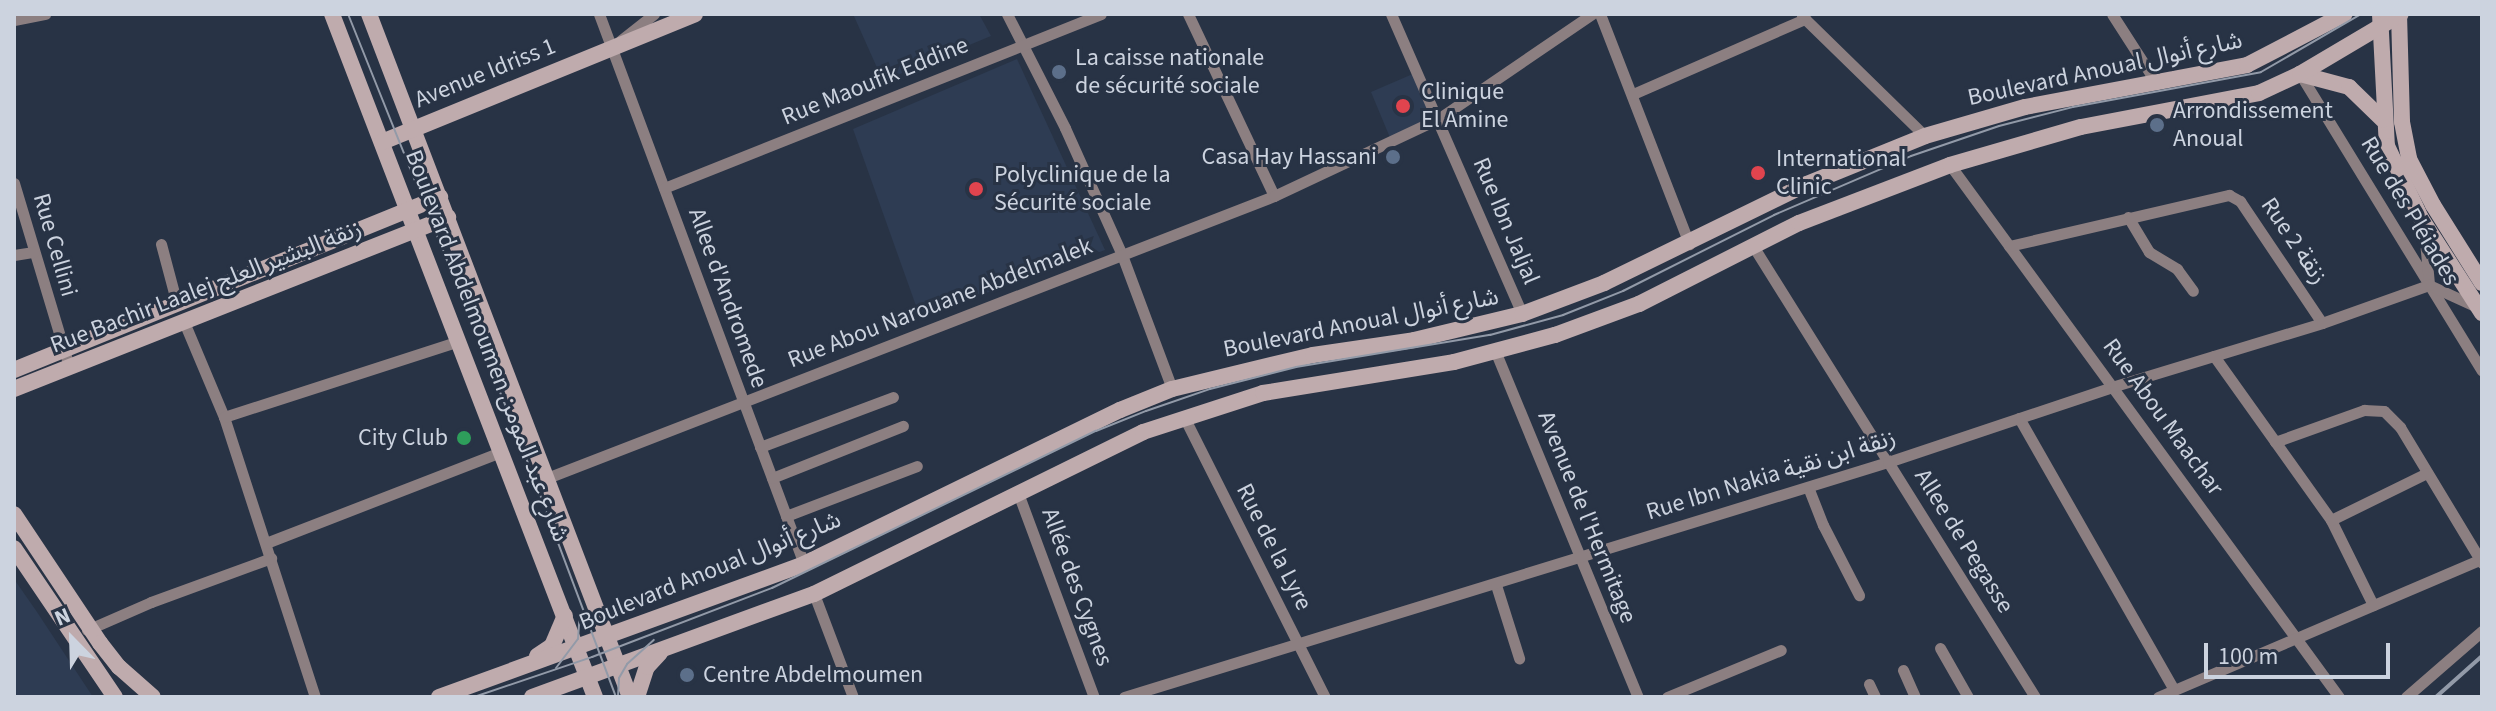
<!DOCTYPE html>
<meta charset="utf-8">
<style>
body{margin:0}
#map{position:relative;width:2496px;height:711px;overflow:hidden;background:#283345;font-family:"Source Sans 3","Noto Sans Arabic",sans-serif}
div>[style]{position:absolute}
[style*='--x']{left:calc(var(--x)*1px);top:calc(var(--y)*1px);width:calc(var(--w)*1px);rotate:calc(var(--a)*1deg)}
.built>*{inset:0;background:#2e3c53}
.street>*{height:11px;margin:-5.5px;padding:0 5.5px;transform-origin:5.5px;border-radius:5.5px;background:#8c7f81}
.secondary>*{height:16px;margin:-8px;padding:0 8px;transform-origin:8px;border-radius:8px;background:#bfabad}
.tram>*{height:2px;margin:-1px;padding:0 1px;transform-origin:1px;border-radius:1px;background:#929aa8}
.rail>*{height:4px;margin:-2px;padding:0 2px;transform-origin:2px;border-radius:2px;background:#929aa8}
.dots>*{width:22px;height:22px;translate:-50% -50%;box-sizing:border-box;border:4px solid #283345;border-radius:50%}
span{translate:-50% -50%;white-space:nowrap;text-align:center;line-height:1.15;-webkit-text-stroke:6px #283345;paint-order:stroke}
.poi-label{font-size:24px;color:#ccd3df}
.left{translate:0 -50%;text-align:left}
.right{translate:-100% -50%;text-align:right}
.street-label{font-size:24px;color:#ccd3df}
.frame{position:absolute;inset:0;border:16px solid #ccd3df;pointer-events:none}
.north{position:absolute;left:32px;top:599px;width:80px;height:80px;-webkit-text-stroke:6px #283345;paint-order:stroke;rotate:337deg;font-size:22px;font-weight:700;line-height:32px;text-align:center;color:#ccd3df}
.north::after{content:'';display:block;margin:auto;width:28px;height:36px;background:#ccd3df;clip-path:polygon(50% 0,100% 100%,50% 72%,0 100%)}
.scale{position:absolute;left:2204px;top:643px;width:186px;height:36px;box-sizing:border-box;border:4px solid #ccd3df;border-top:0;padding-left:10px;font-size:24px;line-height:28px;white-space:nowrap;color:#ccd3df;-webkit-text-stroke:6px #283345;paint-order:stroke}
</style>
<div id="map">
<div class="built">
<i style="clip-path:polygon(853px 14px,979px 14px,991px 36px,883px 81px)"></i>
<i style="clip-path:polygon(1017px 59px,1105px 250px,920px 317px,853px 129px)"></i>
<i style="clip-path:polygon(1415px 73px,1436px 120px,1391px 140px,1371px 92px)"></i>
<i style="clip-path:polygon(14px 579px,37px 612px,93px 697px,14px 697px)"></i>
</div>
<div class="street">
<i style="--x:599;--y:14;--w:587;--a:69.56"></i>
<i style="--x:1007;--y:14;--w:128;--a:63"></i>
<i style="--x:1065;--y:128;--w:139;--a:65.8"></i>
<i style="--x:1122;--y:255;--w:143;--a:69.5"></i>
<i style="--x:1188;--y:14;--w:201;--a:64.7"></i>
<i style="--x:1391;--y:14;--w:327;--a:66.4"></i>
<i style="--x:1600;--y:14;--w:247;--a:68.8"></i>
<i style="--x:2112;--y:14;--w:83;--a:57.3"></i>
<i style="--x:1802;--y:16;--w:172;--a:44.3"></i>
<i style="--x:14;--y:20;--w:32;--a:-11"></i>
<i style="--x:621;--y:40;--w:42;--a:-38.2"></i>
<i style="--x:2300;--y:74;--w:348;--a:58.5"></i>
<i style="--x:1633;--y:94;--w:188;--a:-23.6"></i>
<i style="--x:1950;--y:165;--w:659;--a:53.83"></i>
<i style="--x:14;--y:183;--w:191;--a:73.3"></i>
<i style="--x:664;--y:188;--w:470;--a:-21.7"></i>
<i style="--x:2128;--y:217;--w:41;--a:59"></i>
<i style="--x:2149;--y:252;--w:33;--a:31"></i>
<i style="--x:2177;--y:269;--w:27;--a:54"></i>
<i style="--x:2424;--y:230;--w:54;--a:84.7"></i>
<i style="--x:161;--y:244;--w:62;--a:75.1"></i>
<i style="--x:1753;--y:246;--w:532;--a:57.98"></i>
<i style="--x:2009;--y:246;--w:226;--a:-13.1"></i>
<i style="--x:2229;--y:195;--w:13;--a:29"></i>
<i style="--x:2240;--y:201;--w:147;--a:56.1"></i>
<i style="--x:14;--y:255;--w:20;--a:-9"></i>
<i style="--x:2429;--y:285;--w:51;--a:24.5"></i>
<i style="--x:184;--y:322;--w:103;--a:67.2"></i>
<i style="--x:224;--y:417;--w:294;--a:72"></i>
<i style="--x:1496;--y:353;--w:372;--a:67.6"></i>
<i style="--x:2214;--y:356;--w:201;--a:54.5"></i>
<i style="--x:2331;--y:520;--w:95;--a:63.7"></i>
<i style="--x:224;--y:417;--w:247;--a:-17.9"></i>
<i style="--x:1184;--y:417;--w:313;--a:63.3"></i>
<i style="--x:2019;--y:418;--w:313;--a:60.3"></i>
<i style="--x:2275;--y:442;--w:95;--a:-19.8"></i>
<i style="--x:2364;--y:410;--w:20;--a:3"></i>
<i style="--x:2384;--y:411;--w:23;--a:45"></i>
<i style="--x:2400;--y:427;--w:159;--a:58.9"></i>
<i style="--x:760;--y:447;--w:142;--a:-20.6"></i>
<i style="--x:547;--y:478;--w:780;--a:-21.2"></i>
<i style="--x:1274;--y:196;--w:181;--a:-25.2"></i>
<i style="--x:1438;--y:119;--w:186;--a:-34.3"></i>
<i style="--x:772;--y:478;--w:141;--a:-21.7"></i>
<i style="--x:1808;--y:487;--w:41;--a:68.5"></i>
<i style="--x:1823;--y:525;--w:79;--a:62.8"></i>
<i style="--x:1018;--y:493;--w:218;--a:69.6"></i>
<i style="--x:786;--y:516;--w:140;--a:-20.9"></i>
<i style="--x:2331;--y:520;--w:107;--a:-26.1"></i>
<i style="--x:266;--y:543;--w:252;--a:-21.2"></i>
<i style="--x:1496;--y:585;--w:77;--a:72.5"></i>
<i style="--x:814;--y:594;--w:110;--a:69.3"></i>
<i style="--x:87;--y:630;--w:70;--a:-23.6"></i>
<i style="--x:151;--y:602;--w:128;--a:-20.1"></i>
<i style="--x:1940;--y:648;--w:56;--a:60.3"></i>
<i style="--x:1903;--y:670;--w:30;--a:66"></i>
<i style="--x:1869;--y:684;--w:14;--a:65"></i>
<i style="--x:1124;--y:697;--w:799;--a:-17.1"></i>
<i style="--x:1888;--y:462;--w:239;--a:-18.5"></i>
<i style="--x:2115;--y:386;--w:216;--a:-16.9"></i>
<i style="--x:2322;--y:323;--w:114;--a:-19.6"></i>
<i style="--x:1667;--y:697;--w:123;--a:-22.4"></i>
<i style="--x:2158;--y:697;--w:352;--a:-23.1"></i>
<i style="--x:2406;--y:697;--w:101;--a:-41"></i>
</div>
<div class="secondary">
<i style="--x:332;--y:14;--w:732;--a:68.94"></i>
<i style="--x:369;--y:14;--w:731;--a:69.09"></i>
<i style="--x:2380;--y:14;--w:132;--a:87"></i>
<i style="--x:2387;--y:146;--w:80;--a:64.7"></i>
<i style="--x:2421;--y:218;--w:113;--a:57.3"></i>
<i style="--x:2399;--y:14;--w:108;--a:88.4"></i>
<i style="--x:2402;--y:122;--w:38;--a:79"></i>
<i style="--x:2409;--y:159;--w:52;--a:62.4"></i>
<i style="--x:2433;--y:205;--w:92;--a:57.9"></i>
<i style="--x:2300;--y:74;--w:51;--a:14.9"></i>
<i style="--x:2349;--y:87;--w:47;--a:44.1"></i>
<i style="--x:382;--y:142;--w:338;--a:-22.2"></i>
<i style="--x:14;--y:370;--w:460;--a:-22.1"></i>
<i style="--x:14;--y:389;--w:467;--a:-21.6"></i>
<i style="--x:14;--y:514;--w:155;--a:56.3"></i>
<i style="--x:100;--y:643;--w:31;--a:52"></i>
<i style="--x:119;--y:667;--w:45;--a:41.4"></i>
<i style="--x:14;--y:548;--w:180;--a:55.9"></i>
<i style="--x:537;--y:656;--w:18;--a:-34"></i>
<i style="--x:552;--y:646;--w:33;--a:-67"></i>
<i style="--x:439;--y:697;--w:388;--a:-20"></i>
<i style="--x:804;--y:564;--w:352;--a:-26"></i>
<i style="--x:1120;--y:410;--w:56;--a:-22"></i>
<i style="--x:1172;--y:389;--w:145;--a:-13.6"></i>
<i style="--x:1313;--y:355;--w:102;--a:-8.4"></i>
<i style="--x:1414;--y:340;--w:111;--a:-13.5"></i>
<i style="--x:1522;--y:314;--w:88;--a:-20.7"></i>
<i style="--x:1604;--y:283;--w:226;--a:-26"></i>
<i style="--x:1807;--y:184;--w:127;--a:-22.1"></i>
<i style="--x:1925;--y:136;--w:104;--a:-16.2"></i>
<i style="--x:2025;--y:107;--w:226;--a:-10.7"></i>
<i style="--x:2247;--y:65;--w:110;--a:-27.5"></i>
<i style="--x:532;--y:697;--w:300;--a:-20.1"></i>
<i style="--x:814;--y:594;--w:367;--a:-26.2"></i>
<i style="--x:1143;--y:432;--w:126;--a:-18"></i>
<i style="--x:1263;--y:393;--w:193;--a:-9.2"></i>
<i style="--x:1454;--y:362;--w:105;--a:-15"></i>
<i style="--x:1555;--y:335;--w:90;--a:-20.3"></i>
<i style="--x:1639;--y:304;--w:179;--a:-26.9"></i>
<i style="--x:1799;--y:223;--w:162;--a:-21"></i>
<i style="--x:1950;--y:165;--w:136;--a:-16.2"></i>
<i style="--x:2081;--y:127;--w:181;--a:-10.8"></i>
<i style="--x:2259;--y:93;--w:45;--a:-24.9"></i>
<i style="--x:2300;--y:74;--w:117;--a:-30.7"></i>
<i style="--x:637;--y:697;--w:32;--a:-72"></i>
<i style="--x:647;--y:667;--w:19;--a:-47"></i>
</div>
<div class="tram">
<i style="--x:348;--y:14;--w:467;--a:68.1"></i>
<i style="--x:522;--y:447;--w:267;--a:69.4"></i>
<i style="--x:556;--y:668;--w:36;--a:-53"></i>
<i style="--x:578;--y:639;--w:26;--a:-86"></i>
<i style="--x:474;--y:697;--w:125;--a:-18.7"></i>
<i style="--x:592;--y:657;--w:193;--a:-21"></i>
<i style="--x:772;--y:588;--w:360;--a:-25.9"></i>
<i style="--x:1096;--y:431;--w:54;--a:-21.8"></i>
<i style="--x:1146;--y:411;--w:68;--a:-19"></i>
<i style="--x:1210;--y:389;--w:89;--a:-14.3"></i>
<i style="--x:1296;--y:367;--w:197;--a:-9.4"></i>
<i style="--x:1490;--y:335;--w:76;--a:-15.3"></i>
<i style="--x:1563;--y:315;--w:65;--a:-21.8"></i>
<i style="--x:1623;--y:291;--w:169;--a:-26.7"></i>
<i style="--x:1774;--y:215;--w:149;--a:-23.3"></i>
<i style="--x:1911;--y:156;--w:93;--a:-18.8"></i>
<i style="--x:1999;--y:126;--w:76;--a:-14.4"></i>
<i style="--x:2073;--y:107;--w:191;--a:-10.5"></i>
<i style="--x:2261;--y:72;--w:116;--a:-30.1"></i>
<i style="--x:618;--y:697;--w:19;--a:-87"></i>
<i style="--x:619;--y:678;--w:16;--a:-60"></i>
<i style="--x:627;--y:664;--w:36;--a:-42"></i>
</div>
<div class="rail">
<i style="--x:2436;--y:697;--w:62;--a:-41.7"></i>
</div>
<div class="dots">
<i style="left:1059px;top:72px;background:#5c6f8a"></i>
<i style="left:1403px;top:106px;background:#e0444e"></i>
<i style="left:2157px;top:125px;background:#5c6f8a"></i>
<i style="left:1393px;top:157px;background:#5c6f8a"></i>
<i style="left:1758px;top:173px;background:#e0444e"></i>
<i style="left:976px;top:189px;background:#e0444e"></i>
<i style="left:464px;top:438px;background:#2e9e5b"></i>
<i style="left:687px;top:675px;background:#5c6f8a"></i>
</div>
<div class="poi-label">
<span class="left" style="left:1075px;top:72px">La caisse nationale<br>de sécurité sociale</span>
<span class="left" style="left:1421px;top:106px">Clinique<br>El Amine</span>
<span class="left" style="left:2173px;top:125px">Arrondissement<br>Anoual</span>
<span class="right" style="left:1377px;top:157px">Casa Hay Hassani</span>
<span class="left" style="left:1776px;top:173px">International<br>Clinic</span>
<span class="left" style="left:994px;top:189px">Polyclinique de la<br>Sécurité sociale</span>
<span class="right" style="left:448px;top:438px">City Club</span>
<span class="left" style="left:703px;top:675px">Centre Abdelmoumen</span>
</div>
<div class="street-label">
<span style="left:2105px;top:69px;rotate:-12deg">Boulevard Anoual شارع أنوال</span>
<span style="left:485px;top:73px;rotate:-22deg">Avenue Idriss 1</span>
<span style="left:875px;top:81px;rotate:-22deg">Rue Maoufik Eddine</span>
<span style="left:2410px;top:211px;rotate:59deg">Rue des Pléiades</span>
<span style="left:1506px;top:221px;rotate:67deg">Rue Ibn Jaljal</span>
<span style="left:2294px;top:241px;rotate:56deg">Rue 2 زنقة</span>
<span style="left:55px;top:245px;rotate:74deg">Rue Cellini</span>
<span style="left:206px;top:287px;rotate:-21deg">Rue Bachir Laalej زنقة البشير العلج</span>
<span style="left:728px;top:298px;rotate:70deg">Allee d'Andromede</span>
<span style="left:940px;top:303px;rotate:-21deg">Rue Abou Narouane Abdelmalek</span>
<span style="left:1361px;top:323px;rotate:-11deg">Boulevard Anoual شارع أنوال</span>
<span style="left:487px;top:346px;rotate:69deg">Boulevard Abdelmoumen شارع عبد المومن</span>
<span style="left:2163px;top:417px;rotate:54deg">Rue Abou Maachar</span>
<span style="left:1771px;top:475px;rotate:-17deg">Rue Ibn Nakia زنقة ابن نقية</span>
<span style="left:1587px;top:517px;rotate:68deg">Avenue de l'Hermitage</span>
<span style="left:1964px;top:541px;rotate:58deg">Allee de Pegasse</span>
<span style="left:1274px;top:547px;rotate:63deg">Rue de la Lyre</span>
<span style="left:710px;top:571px;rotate:-22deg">Boulevard Anoual شارع أنوال</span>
<span style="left:1077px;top:587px;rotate:70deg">Allée des Cygnes</span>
</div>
<div class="frame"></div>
<div class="north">N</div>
<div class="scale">100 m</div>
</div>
